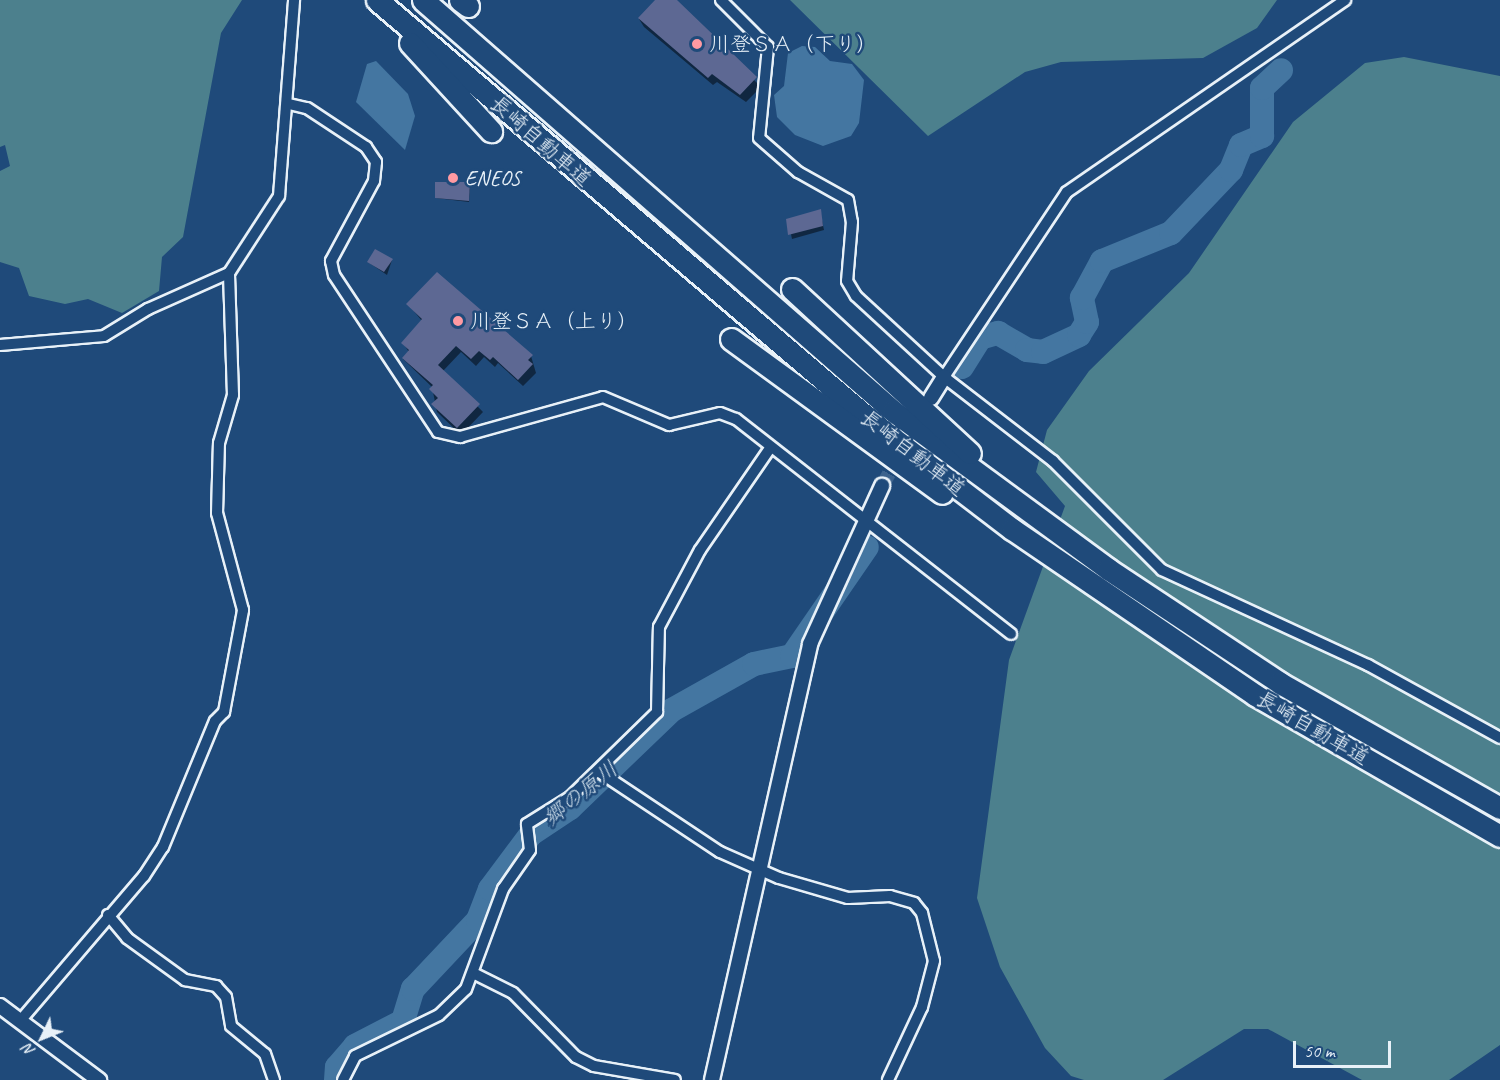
<!DOCTYPE html>
<meta charset="utf-8">
<style>
body{margin:0}
#map{position:relative;width:1500px;height:1080px;overflow:hidden;background:#1f4a7a;font-family:Caveat,"Klee One",sans-serif}
div>[style]{position:absolute}
[style*='--x']{left:calc(var(--x)*1px);top:calc(var(--y)*1px);width:calc(var(--w)*1px);rotate:calc(var(--a)*1deg)}
.green>*{inset:0;background:#4c808d}
.water>*{inset:0;background:#4476a1}
.shadow>*{inset:0;background:#0007}
.river>*{height:24px;margin:-12px;padding:0 12px;transform-origin:12px;border-radius:12px;background:#4476a1}
.building>*{inset:0;background:#5d6893}
.tertiary-tunnel>*{height:14px;margin-top:-7px;transform-origin:0;background:repeating-linear-gradient(90deg,#3d638d 0 14px,transparent 0 21px)}
.roads{filter:drop-shadow(2px 0 #e8f1f8) drop-shadow(-2px 0 #e8f1f8) drop-shadow(0 2px #e8f1f8) drop-shadow(0 -2px #e8f1f8)}
.minor>*{height:10px;margin:-5px;padding:0 5px;transform-origin:5px;border-radius:5px;background:#1f4a7a}
.tertiary>*{height:14px;margin:-7px;padding:0 7px;transform-origin:7px;border-radius:7px;background:#1f4a7a}
.motorway>*{height:21px;margin:-10.5px;padding:0 10.5px;transform-origin:10.5px;border-radius:10.5px;background:#1f4a7a}
.dots>*{width:16px;height:16px;translate:-50% -50%;box-sizing:border-box;border:3px solid #1f4a7a;border-radius:50%}
span{translate:-50% -50%;white-space:nowrap;text-align:center;line-height:1.15;-webkit-text-stroke:5px #1f4a7a;paint-order:stroke}
.poi-label{font-size:21px;color:#e8f1f8}
.left{translate:0 -50%;text-align:left}
.street-label{font-size:21px;color:#e8f1f8}
.water-label{font-size:22px;color:#cfdfeb;font-style:italic}
.north{position:absolute;left:12px;top:1008px;width:60px;height:60px;-webkit-text-stroke:4px #1f4a7a;paint-order:stroke;rotate:227deg;font-size:16px;font-weight:700;line-height:24px;text-align:center;color:#e8f1f8}
.north::after{content:'';display:block;margin:auto;width:21px;height:27px;background:#e8f1f8;clip-path:polygon(50% 0,100% 100%,50% 72%,0 100%)}
.scale{position:absolute;left:1293px;top:1041px;width:98px;height:27px;box-sizing:border-box;border:3px solid #e8f1f8;border-top:0;padding-left:8px;font-size:18px;line-height:21px;white-space:nowrap;color:#e8f1f8;-webkit-text-stroke:4px #1f4a7a;paint-order:stroke}
</style>
<div id="map">
<div class="green">
<i style="clip-path:polygon(0 0,242px 0,221px 33px,183px 237px,162px 257px,159px 291px,122px 313px,88px 299px,65px 304px,29px 296px,19px 268px,0 262px,0 171px,10px 166px,5px 145px,0 147px)"></i>
<i style="clip-path:polygon(790px 0,1277px 0,1257px 28px,1203px 58px,1061px 62px,1025px 72px,928px 136px)"></i>
<i style="clip-path:polygon(1404px 57px,1500px 76px,1500px 1045px,1449px 1080px,1362px 1080px,1268px 1029px,1244px 1029px,1163px 1080px,1084px 1080px,1071px 1076px,1045px 1048px,1000px 967px,977px 898px,1009px 660px,1065px 506px,1036px 472px,1047px 430px,1089px 371px,1189px 273px,1293px 122px,1365px 63px)"></i>
</div>
<div class="water">
<i style="clip-path:polygon(802px 46px,815px 47px,830px 61px,852px 64px,864px 80px,859px 123px,851px 136px,823px 146px,795px 135px,777px 117px,774px 95px,784px 86px,788px 53px)"></i>
<i style="clip-path:polygon(376px 61px,408px 94px,415px 116px,405px 150px,356px 102px,367px 64px)"></i>
</div>
<div class="shadow">
<i style="clip-path:polygon(658px 0,674px 0,761px 87px,746px 102px,717px 82px,713px 85px,644px 27px,639px 19px)"></i>
<i style="clip-path:polygon(470px 185px,469px 202px,436px 198px)"></i>
<i style="clip-path:polygon(820px 211px,824px 230px,792px 239px,788px 220px)"></i>
<i style="clip-path:polygon(392px 260px,387px 275px,368px 262px)"></i>
<i style="clip-path:polygon(408px 304px,531px 356px,536px 373px,523px 386px,498px 363px,495px 367px,484px 357px,476px 366px,461px 352px,443px 371px,483px 412px,461px 435px,437px 412px,432px 387px,403px 359px,409px 352px,403px 343px,422px 321px)"></i>
</div>
<div class="river">
<i style="--x:962;--y:367;--w:34;--a:-58"></i>
<i style="--x:980;--y:338;--w:19;--a:-16"></i>
<i style="--x:998;--y:333;--w:34;--a:30"></i>
<i style="--x:1027;--y:350;--w:16;--a:7"></i>
<i style="--x:1043;--y:352;--w:40;--a:-25"></i>
<i style="--x:1079;--y:335;--w:15;--a:-58"></i>
<i style="--x:1087;--y:322;--w:25;--a:-102"></i>
<i style="--x:1082;--y:298;--w:42;--a:-61.6"></i>
<i style="--x:1102;--y:261;--w:74;--a:-22.1"></i>
<i style="--x:1171;--y:233;--w:87;--a:-46.4"></i>
<i style="--x:1231;--y:170;--w:27;--a:-68"></i>
<i style="--x:1241;--y:145;--w:23;--a:-23"></i>
<i style="--x:1262;--y:136;--w:48;--a:-90"></i>
<i style="--x:1262;--y:88;--w:26;--a:-43"></i>
<i style="--x:336;--y:1080;--w:13;--a:-86"></i>
<i style="--x:337;--y:1067;--w:28;--a:-49"></i>
<i style="--x:355;--y:1046;--w:54;--a:-27.5"></i>
<i style="--x:403;--y:1021;--w:34;--a:-73"></i>
<i style="--x:413;--y:989;--w:95;--a:-46.7"></i>
<i style="--x:478;--y:920;--w:33;--a:-69"></i>
<i style="--x:490;--y:889;--w:69;--a:-53.3"></i>
<i style="--x:531;--y:834;--w:47;--a:-33.7"></i>
<i style="--x:570;--y:808;--w:141;--a:-43.9"></i>
<i style="--x:672;--y:710;--w:94;--a:-29.3"></i>
<i style="--x:754;--y:664;--w:39;--a:-12"></i>
<i style="--x:792;--y:656;--w:132;--a:-55.5"></i>
</div>
<div class="building">
<i style="clip-path:polygon(655px 0,677px 0,757px 77px,740px 95px,712px 74px,708px 78px,638px 18px)"></i>
<i style="clip-path:polygon(435px 182px,470px 182px,469px 201px,435px 198px)"></i>
<i style="clip-path:polygon(821px 209px,823px 226px,788px 235px,786px 219px)"></i>
<i style="clip-path:polygon(375px 249px,393px 259px,384px 272px,367px 262px)"></i>
<i style="clip-path:polygon(437px 272px,533px 355px,528px 360px,533px 364px,518px 380px,493px 357px,490px 360px,479px 351px,471px 359px,456px 346px,438px 365px,480px 404px,457px 428px,431px 404px,438px 398px,429px 389px,433px 385px,402px 358px,409px 350px,401px 343px,422px 319px,406px 304px)"></i>
</div>
<div class="tertiary-tunnel">
<i style="--x:882;--y:486;--w:75;--a:-60.4"></i>
</div>
<div class="roads">
<div class="minor">
<i style="--x:721;--y:0;--w:66;--a:45"></i>
<i style="--x:768;--y:47;--w:91;--a:95.6"></i>
<i style="--x:759;--y:138;--w:52;--a:41.1"></i>
<i style="--x:798;--y:172;--w:57;--a:29.2"></i>
<i style="--x:848;--y:200;--w:22;--a:80"></i>
<i style="--x:852;--y:222;--w:59;--a:94.8"></i>
<i style="--x:847;--y:281;--w:17;--a:59"></i>
<i style="--x:856;--y:296;--w:120;--a:42.6"></i>
<i style="--x:944;--y:377;--w:138;--a:37.6"></i>
<i style="--x:1053;--y:461;--w:154;--a:45"></i>
<i style="--x:1162;--y:570;--w:227;--a:24.8"></i>
<i style="--x:1368;--y:665;--w:151;--a:28.9"></i>
<i style="--x:289;--y:104;--w:18;--a:13"></i>
<i style="--x:307;--y:108;--w:71;--a:33.5"></i>
<i style="--x:366;--y:147;--w:18;--a:56"></i>
<i style="--x:376;--y:162;--w:19;--a:96"></i>
<i style="--x:374;--y:181;--w:91;--a:118.3"></i>
<i style="--x:331;--y:261;--w:14;--a:78"></i>
<i style="--x:334;--y:275;--w:188;--a:56.5"></i>
<i style="--x:438;--y:432;--w:23;--a:13"></i>
<i style="--x:460;--y:437;--w:148;--a:-15.6"></i>
<i style="--x:603;--y:397;--w:72;--a:23"></i>
<i style="--x:669;--y:425;--w:52;--a:-13.2"></i>
<i style="--x:720;--y:413;--w:17;--a:21"></i>
<i style="--x:736;--y:419;--w:349;--a:38"></i>
<i style="--x:0;--y:345;--w:104;--a:-4.9"></i>
<i style="--x:104;--y:336;--w:52;--a:-31.5"></i>
<i style="--x:148;--y:309;--w:89;--a:-24"></i>
<i style="--x:229;--y:273;--w:92;--a:-57"></i>
<i style="--x:279;--y:196;--w:197;--a:-85.6"></i>
<i style="--x:944;--y:377;--w:222;--a:-56.4"></i>
<i style="--x:1067;--y:192;--w:338;--a:-34.6"></i>
<i style="--x:598;--y:771;--w:146;--a:33.6"></i>
<i style="--x:720;--y:852;--w:64;--a:23.8"></i>
<i style="--x:779;--y:878;--w:72;--a:16.2"></i>
<i style="--x:848;--y:898;--w:42;--a:-2.7"></i>
<i style="--x:890;--y:896;--w:25;--a:16"></i>
<i style="--x:914;--y:903;--w:13;--a:51"></i>
<i style="--x:922;--y:913;--w:49;--a:76"></i>
<i style="--x:934;--y:961;--w:48;--a:104.6"></i>
<i style="--x:922;--y:1007;--w:81;--a:115"></i>
<i style="--x:108;--y:915;--w:30;--a:50"></i>
<i style="--x:127;--y:938;--w:72;--a:35.9"></i>
<i style="--x:185;--y:980;--w:32;--a:11"></i>
<i style="--x:216;--y:986;--w:15;--a:48"></i>
<i style="--x:226;--y:997;--w:29;--a:80"></i>
<i style="--x:231;--y:1026;--w:44;--a:39.5"></i>
<i style="--x:265;--y:1054;--w:28;--a:71"></i>
<i style="--x:475;--y:974;--w:42;--a:26.6"></i>
<i style="--x:513;--y:993;--w:90;--a:45.5"></i>
<i style="--x:576;--y:1057;--w:20;--a:27"></i>
<i style="--x:594;--y:1066;--w:82;--a:9.8"></i>
<i style="--x:20;--y:1021;--w:191;--a:-49.5"></i>
<i style="--x:144;--y:876;--w:35;--a:-57"></i>
<i style="--x:163;--y:847;--w:136;--a:-67.6"></i>
<i style="--x:215;--y:721;--w:13;--a:-45"></i>
<i style="--x:224;--y:712;--w:104;--a:-79.4"></i>
<i style="--x:243;--y:610;--w:100;--a:-105"></i>
<i style="--x:217;--y:513;--w:70;--a:-88.4"></i>
<i style="--x:219;--y:443;--w:50;--a:-73.7"></i>
<i style="--x:233;--y:395;--w:122;--a:-91.9"></i>
<i style="--x:343;--y:1080;--w:27;--a:-63"></i>
<i style="--x:355;--y:1056;--w:93;--a:-26"></i>
<i style="--x:439;--y:1015;--w:37;--a:-44"></i>
<i style="--x:466;--y:989;--w:107;--a:-69.7"></i>
<i style="--x:503;--y:889;--w:47;--a:-55.3"></i>
<i style="--x:530;--y:850;--w:26;--a:-97"></i>
<i style="--x:527;--y:824;--w:51;--a:-32.1"></i>
<i style="--x:570;--y:797;--w:122;--a:-44.3"></i>
<i style="--x:657;--y:712;--w:85;--a:-88.7"></i>
<i style="--x:659;--y:627;--w:87;--a:-62"></i>
<i style="--x:700;--y:550;--w:124;--a:-55.5"></i>
</div>
<div class="tertiary">
<i style="--x:931;--y:398;--w:25;--a:-58"></i>
<i style="--x:0;--y:1006;--w:124;--a:36.8"></i>
<i style="--x:712;--y:1080;--w:447;--a:-77.3"></i>
<i style="--x:810;--y:644;--w:174;--a:-65.5"></i>
</div>
<div class="motorway">
<i style="--x:377;--y:0;--w:662;--a:40.4"></i>
<i style="--x:881;--y:429;--w:165;--a:37.4"></i>
<i style="--x:1012;--y:529;--w:294;--a:34.3"></i>
<i style="--x:1255;--y:695;--w:283;--a:29.9"></i>
<i style="--x:423;--y:0;--w:624;--a:41.17"></i>
<i style="--x:893;--y:411;--w:267;--a:36.3"></i>
<i style="--x:1108;--y:569;--w:206;--a:33.5"></i>
<i style="--x:1280;--y:683;--w:253;--a:29.6"></i>
<i style="--x:460;--y:0;--w:10;--a:37"></i>
<i style="--x:410;--y:43;--w:120;--a:47.4"></i>
<i style="--x:792;--y:289;--w:242;--a:42.7"></i>
<i style="--x:731;--y:339;--w:261;--a:36.1"></i>
</div>
</div>
<div class="dots">
<i style="left:697px;top:44px;background:#ff9aa2"></i>
<i style="left:453px;top:178px;background:#ff9aa2"></i>
<i style="left:458px;top:321px;background:#ff9aa2"></i>
</div>
<div class="poi-label">
<span class="left" style="left:709px;top:44px">川登ＳＡ（下り）</span>
<span class="left" style="left:465px;top:178px">ENEOS</span>
<span class="left" style="left:470px;top:321px">川登ＳＡ（上り）</span>
</div>
<div class="street-label">
<span style="left:541px;top:141px;rotate:41deg">長崎自動車道</span>
<span style="left:913px;top:453px;rotate:38deg">長崎自動車道</span>
<span style="left:1313px;top:728px;rotate:30deg">長崎自動車道</span>
</div>
<div class="water-label">
<span style="left:581px;top:794px;rotate:-39deg">郷の原川</span>
</div>
<div class="north">N</div>
<div class="scale">50 m</div>
</div>
